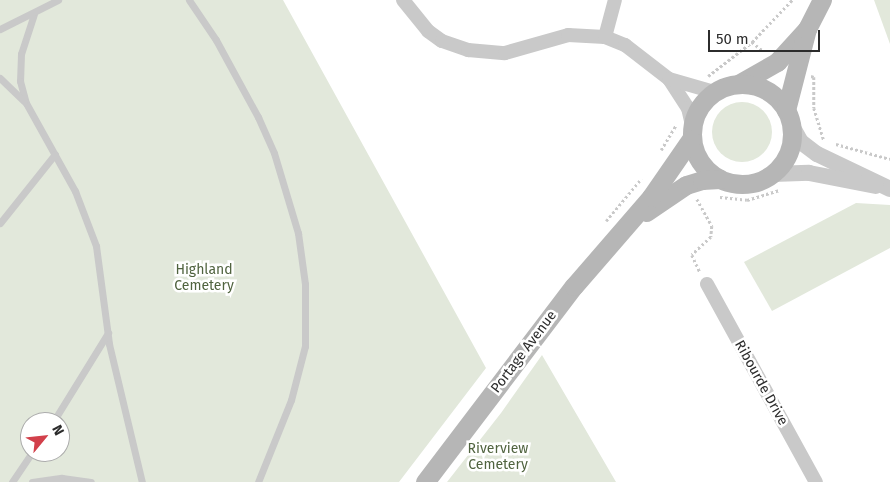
<!DOCTYPE html>
<style>
body{margin:0}
#map{position:relative;width:890px;height:482px;overflow:hidden;background:#fff;font-family:"Fira Sans",sans-serif}
div>[style]{position:absolute}
[style*='--x']{left:calc(var(--x)*1px);top:calc(var(--y)*1px);width:calc(var(--w)*1px);rotate:calc(var(--a)*1deg)}
.green>*{inset:0;background:#e2e8db}
.round{border-radius:50%}
.path>*{height:2.5px;margin-top:-1.25px;transform-origin:0;background:repeating-linear-gradient(90deg,#c9c9c9 0 2.5px,transparent 0 5px)}
.service>*{height:7px;margin:-3.5px;padding:0 3.5px;transform-origin:3.5px;border-radius:3.5px;background:#c9c9c9}
.minor>*{height:14px;margin:-7px;padding:0 7px;transform-origin:7px;border-radius:7px;background:#c9c9c9}
.tertiary>*{height:16px;margin:-8px;padding:0 8px;transform-origin:8px;border-radius:8px;background:#c9c9c9}
.secondary>*{height:19px;margin:-9.5px;padding:0 9.5px;transform-origin:9.5px;border-radius:9.5px;background:#b6b6b6}
.secondary>.ring{margin:-9.5px;padding:0;box-sizing:content-box;background:none;border:19px solid #b6b6b6;border-radius:50%}
span{translate:-50% -50%;white-space:nowrap;text-align:center;line-height:1.15;-webkit-text-stroke:5px #fff;paint-order:stroke}
.park-label{font-size:14px;color:#50633f}
.street-label{font-size:14px;color:#2c2c2c}
.north{position:absolute;left:20px;top:412px;width:50px;height:50px;box-sizing:border-box;background:#fff;border:1px solid #ababab;border-radius:50%;rotate:62deg;font-size:14px;font-weight:700;line-height:20px;text-align:center;color:#2c2c2c}
.north::after{content:'';display:block;margin:auto;width:18px;height:22px;background:#d2404b;clip-path:polygon(50% 0,100% 100%,50% 72%,0 100%)}
.scale{position:absolute;left:708px;top:30px;width:112px;height:22px;box-sizing:border-box;border:2px solid #2c2c2c;border-top:0;padding-left:6px;font-size:15px;line-height:18px;white-space:nowrap;color:#2c2c2c;-webkit-text-stroke:4px #fff;paint-order:stroke}
</style>
<div id="map">
<div class="green">
<i style="clip-path:polygon(evenodd,0 0,283px 0,486px 368px,399px 482px,0 482px,0 0,30px 422px,60px 422px,60px 452px,30px 452px,30px 422px)"></i>
<i style="clip-path:polygon(874px 0,890px 0,890px 44px)"></i>
<i class="round" style="left:712px;top:102px;width:60px;height:60px"></i>
<i style="clip-path:polygon(856px 203px,890px 205px,890px 248px,772px 311px,744px 262px)"></i>
<i style="clip-path:polygon(542px 355px,616px 482px,447px 482px,501px 413px)"></i>
</div>
<div class="path">
<i style="--x:752;--y:42;--w:14;--a:39"></i>
<i style="--x:708;--y:76;--w:56;--a:-37.7"></i>
<i style="--x:752;--y:42;--w:58;--a:-46.4"></i>
<i style="--x:811;--y:76;--w:3;--a:18"></i>
<i style="--x:814;--y:77;--w:31;--a:90"></i>
<i style="--x:814;--y:108;--w:34;--a:73"></i>
<i style="--x:836;--y:144;--w:56;--a:15.5"></i>
<i style="--x:661;--y:150;--w:29;--a:-59"></i>
<i style="--x:720;--y:197;--w:27;--a:6"></i>
<i style="--x:747;--y:200;--w:34;--a:-17"></i>
<i style="--x:697;--y:199;--w:31;--a:61"></i>
<i style="--x:712;--y:226;--w:11;--a:95"></i>
<i style="--x:711;--y:237;--w:26;--a:137"></i>
<i style="--x:692;--y:255;--w:19;--a:65"></i>
<i style="--x:606;--y:221;--w:55;--a:-50.2"></i>
</div>
<div class="service">
<i style="--x:189;--y:0;--w:48;--a:56"></i>
<i style="--x:216;--y:40;--w:88;--a:61.4"></i>
<i style="--x:258;--y:117;--w:39;--a:66"></i>
<i style="--x:274;--y:153;--w:84;--a:73.3"></i>
<i style="--x:298;--y:233;--w:51;--a:82.2"></i>
<i style="--x:305;--y:284;--w:62;--a:90"></i>
<i style="--x:305;--y:346;--w:56;--a:104.5"></i>
<i style="--x:291;--y:400;--w:88;--a:111.9"></i>
<i style="--x:34;--y:14;--w:42;--a:108"></i>
<i style="--x:21;--y:54;--w:27;--a:92"></i>
<i style="--x:20;--y:81;--w:23;--a:75"></i>
<i style="--x:26;--y:103;--w:101;--a:60.9"></i>
<i style="--x:75;--y:191;--w:59;--a:69.1"></i>
<i style="--x:96;--y:246;--w:99;--a:82.4"></i>
<i style="--x:109;--y:344;--w:142;--a:76.6"></i>
<i style="--x:0;--y:29;--w:65;--a:-26.6"></i>
<i style="--x:0;--y:78;--w:33;--a:44"></i>
<i style="--x:0;--y:223;--w:88;--a:-51.4"></i>
<i style="--x:53;--y:422;--w:105;--a:-58.3"></i>
<i style="--x:12;--y:482;--w:36;--a:-56"></i>
<i style="--x:32;--y:482;--w:30;--a:-8"></i>
<i style="--x:62;--y:478;--w:29;--a:8"></i>
</div>
<div class="minor">
<i style="--x:403;--y:0;--w:40;--a:51"></i>
<i style="--x:428;--y:31;--w:17;--a:36"></i>
<i style="--x:442;--y:41;--w:28;--a:19"></i>
<i style="--x:468;--y:50;--w:37;--a:5"></i>
<i style="--x:505;--y:53;--w:66;--a:-15.9"></i>
<i style="--x:568;--y:35;--w:37;--a:3"></i>
<i style="--x:605;--y:37;--w:22;--a:22"></i>
<i style="--x:625;--y:45;--w:56;--a:37.7"></i>
<i style="--x:669;--y:79;--w:35;--a:57"></i>
<i style="--x:688;--y:108;--w:18;--a:77"></i>
<i style="--x:605;--y:37;--w:38;--a:-75"></i>
<i style="--x:669;--y:79;--w:47;--a:16.1"></i>
<i style="--x:707;--y:284;--w:226;--a:61.2"></i>
</div>
<div class="tertiary">
<i style="--x:792;--y:126;--w:18;--a:61"></i>
<i style="--x:801;--y:142;--w:20;--a:37"></i>
<i style="--x:817;--y:154;--w:81;--a:25.6"></i>
<i style="--x:773;--y:174;--w:36;--a:-2"></i>
<i style="--x:809;--y:173;--w:68;--a:11"></i>
</div>
<div class="secondary">
<i style="--x:740;--y:83;--w:43;--a:-29.6"></i>
<i style="--x:777;--y:62;--w:45;--a:-47.7"></i>
<i class="ring" style="left:692px;top:84px;width:81px;height:81px"></i>
<i style="--x:786;--y:110;--w:84;--a:-75.5"></i>
<i style="--x:807;--y:29;--w:33;--a:-63"></i>
<i style="--x:646;--y:212;--w:48;--a:-34"></i>
<i style="--x:686;--y:185;--w:17;--a:-17"></i>
<i style="--x:702;--y:180;--w:18;--a:-3"></i>
<i style="--x:425;--y:482;--w:246;--a:-52.8"></i>
<i style="--x:574;--y:286;--w:118;--a:-49.1"></i>
<i style="--x:651;--y:197;--w:70;--a:-55.4"></i>
</div>
<div class="park-label">
<span style="left:204px;top:278px">Highland<br>Cemetery</span>
<span style="left:498px;top:457px">Riverview<br>Cemetery</span>
</div>
<div class="street-label">
<span style="left:524px;top:352px;rotate:-53deg">Portage Avenue</span>
<span style="left:761px;top:383px;rotate:61deg">Ribourde Drive</span>
</div>
<div class="north">N</div>
<div class="scale">50 m</div>
</div>
